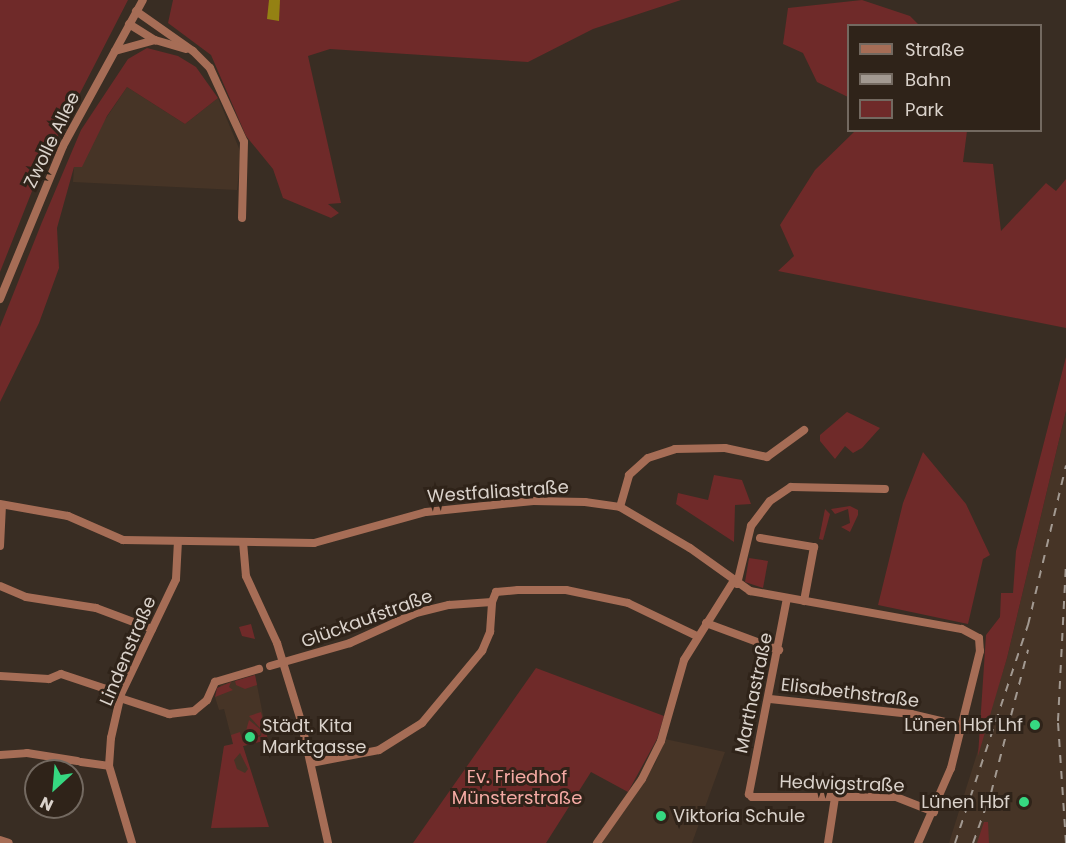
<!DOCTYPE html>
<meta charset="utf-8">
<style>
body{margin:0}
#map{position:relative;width:1066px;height:843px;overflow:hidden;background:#392d23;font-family:Poppins,sans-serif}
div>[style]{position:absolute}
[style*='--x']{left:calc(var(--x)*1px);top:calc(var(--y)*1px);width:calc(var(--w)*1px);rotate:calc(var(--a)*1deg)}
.built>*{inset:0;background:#463426}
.green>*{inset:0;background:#6f2a29}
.water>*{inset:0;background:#948113}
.minor>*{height:8px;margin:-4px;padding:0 4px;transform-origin:4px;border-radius:4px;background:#a66d56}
.rail>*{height:2px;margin-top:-1px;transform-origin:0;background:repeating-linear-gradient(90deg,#a29991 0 8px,transparent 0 16px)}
.dots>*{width:16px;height:16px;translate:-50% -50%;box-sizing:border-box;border:3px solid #2f2319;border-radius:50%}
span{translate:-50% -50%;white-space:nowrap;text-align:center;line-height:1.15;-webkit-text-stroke:6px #2f2319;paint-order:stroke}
.street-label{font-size:18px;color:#dad2cb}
.poi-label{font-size:18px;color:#dad2cb}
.right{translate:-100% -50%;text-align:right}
.left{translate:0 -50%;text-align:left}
.park-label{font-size:18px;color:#f5aaa4}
.legend{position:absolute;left:847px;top:24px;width:195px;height:108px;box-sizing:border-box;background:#2f2319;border:2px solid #736960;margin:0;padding:8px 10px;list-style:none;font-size:18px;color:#dad2cb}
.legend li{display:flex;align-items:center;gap:12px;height:30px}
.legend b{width:30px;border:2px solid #736960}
.north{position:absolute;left:24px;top:759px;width:60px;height:60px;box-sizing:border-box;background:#2f2319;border:2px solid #736960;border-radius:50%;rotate:206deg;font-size:16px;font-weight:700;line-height:24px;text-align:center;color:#dad2cb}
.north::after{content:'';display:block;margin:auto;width:21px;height:27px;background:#36d881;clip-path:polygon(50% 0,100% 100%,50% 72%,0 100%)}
</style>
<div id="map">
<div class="built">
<i style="clip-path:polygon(127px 87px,185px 124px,218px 98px,241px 153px,237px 190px,73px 182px,74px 166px)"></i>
<i style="clip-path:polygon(1066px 411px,1066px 843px,949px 843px,1007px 658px)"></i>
<i style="clip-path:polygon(255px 675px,268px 740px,243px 746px,258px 797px,222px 758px,224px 746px,233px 744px,224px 709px,219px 710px,215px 697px,221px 685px)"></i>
<i style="clip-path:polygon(665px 739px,725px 752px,692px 843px,602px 843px,655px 764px)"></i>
</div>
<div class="green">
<i style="clip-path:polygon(0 0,128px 0,40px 171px,0 272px)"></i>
<i style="clip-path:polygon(173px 0,681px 0,593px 29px,528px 62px,330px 49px,308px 56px,341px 203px,328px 204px,339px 213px,331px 218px,283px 198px,273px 169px,246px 136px,211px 55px,168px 23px)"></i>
<i style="clip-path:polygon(862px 0,910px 16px,919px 25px,848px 26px,848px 97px,817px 82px,803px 53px,783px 44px,788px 8px)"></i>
<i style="clip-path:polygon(147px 48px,178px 56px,196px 67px,218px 98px,185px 124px,127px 87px,107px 116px,82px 167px,74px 167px,57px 228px,59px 268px,39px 323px,0 402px,0 327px,42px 222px,81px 130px,128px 59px)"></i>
<i style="clip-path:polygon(855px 131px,967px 131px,963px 162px,993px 164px,1001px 231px,1046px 183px,1056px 191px,1066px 179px,1066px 328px,778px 271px,794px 256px,780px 225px,815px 170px)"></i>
<i style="clip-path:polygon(1066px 357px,1066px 411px,1007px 658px,978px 756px,986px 635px,1000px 617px,1001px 593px,1013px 593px,1016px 551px)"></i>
<i style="clip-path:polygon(847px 412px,880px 428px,862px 448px,853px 453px,845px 446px,835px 459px,820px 441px,820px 435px)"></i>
<i style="clip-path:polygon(923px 452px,966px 504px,990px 555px,983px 559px,968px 624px,878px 605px,903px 503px)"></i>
<i style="clip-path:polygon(714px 475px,742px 480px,751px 504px,735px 505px,734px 542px,676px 504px,678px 493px,708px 500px)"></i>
<i style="clip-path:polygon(850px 506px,858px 510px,858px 515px,850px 532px,841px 527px,850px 523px,848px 509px,835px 514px,831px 509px)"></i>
<i style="clip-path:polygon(825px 509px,830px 514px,823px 540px,819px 539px)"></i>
<i style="clip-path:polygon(749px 558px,768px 561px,763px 588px,745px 582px)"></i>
<i style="clip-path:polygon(251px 624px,255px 639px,242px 636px,239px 627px)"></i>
<i style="clip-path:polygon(536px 668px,664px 716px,657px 739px,628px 792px,591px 772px,546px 843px,413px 843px)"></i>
<i style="clip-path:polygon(255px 675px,257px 685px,245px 689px,236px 685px,235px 681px)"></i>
<i style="clip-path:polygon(231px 682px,229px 687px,233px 690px,215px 697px,217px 688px)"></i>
<i style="clip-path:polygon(evenodd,261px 712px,268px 740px,243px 746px,269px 827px,211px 828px,224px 746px,233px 744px,231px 735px,240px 732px,243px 742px,261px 736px,262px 730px,249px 716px,261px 712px,240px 753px,248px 769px,245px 773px,237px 769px,234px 760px,240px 753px)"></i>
<i style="clip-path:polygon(249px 720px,261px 730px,260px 735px,244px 738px)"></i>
<i style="clip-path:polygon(984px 822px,988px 822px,989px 843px,977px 843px)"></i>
</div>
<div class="water">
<i style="clip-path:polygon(269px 0,280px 0,279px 21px,267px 19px)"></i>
</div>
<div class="minor">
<i style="--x:136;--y:11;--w:70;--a:35.1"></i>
<i style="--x:193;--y:51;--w:24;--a:45"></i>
<i style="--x:210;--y:68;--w:81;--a:65.3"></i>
<i style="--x:244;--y:142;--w:76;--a:91.5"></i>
<i style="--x:129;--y:24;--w:31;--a:32"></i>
<i style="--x:155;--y:40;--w:32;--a:16"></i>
<i style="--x:115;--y:51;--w:41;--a:-15.4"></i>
<i style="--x:0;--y:299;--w:165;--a:-67.6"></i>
<i style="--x:63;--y:146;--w:166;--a:-61.3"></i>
<i style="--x:0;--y:504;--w:69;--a:10"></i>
<i style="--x:68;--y:516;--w:60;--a:23.6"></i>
<i style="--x:123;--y:540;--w:191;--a:0.9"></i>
<i style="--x:314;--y:543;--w:116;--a:-15.5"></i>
<i style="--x:426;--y:512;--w:108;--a:-5.9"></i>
<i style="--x:533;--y:501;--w:52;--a:1.1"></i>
<i style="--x:585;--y:502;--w:35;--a:8"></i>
<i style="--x:620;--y:507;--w:81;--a:30.4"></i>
<i style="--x:690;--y:548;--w:74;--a:35.6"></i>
<i style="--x:750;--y:591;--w:215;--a:10.2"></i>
<i style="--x:962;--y:629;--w:19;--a:28"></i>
<i style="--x:979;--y:638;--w:13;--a:86"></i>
<i style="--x:980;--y:651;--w:121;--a:103.9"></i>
<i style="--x:951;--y:768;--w:82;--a:113.7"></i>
<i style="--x:620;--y:507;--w:33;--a:-74"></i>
<i style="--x:629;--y:475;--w:25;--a:-42"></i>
<i style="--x:648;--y:458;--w:28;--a:-18"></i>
<i style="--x:675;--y:449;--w:50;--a:-1.1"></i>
<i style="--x:725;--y:448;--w:43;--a:12.1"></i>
<i style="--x:767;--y:457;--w:46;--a:-36.1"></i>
<i style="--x:760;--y:538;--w:55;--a:9.5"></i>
<i style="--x:814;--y:547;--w:55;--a:100.5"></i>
<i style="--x:243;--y:542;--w:34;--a:85"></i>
<i style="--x:246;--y:576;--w:74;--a:65.2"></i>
<i style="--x:277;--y:643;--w:82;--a:72.9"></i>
<i style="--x:301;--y:721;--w:125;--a:77.5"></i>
<i style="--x:0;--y:546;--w:41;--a:-87.2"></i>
<i style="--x:737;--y:584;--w:60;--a:-76.4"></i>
<i style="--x:751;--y:526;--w:31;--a:-53"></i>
<i style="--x:770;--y:501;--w:25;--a:-34"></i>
<i style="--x:791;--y:487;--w:94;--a:1.2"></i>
<i style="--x:0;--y:586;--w:28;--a:23"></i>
<i style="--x:26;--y:597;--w:71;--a:8.9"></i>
<i style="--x:96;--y:608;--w:60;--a:20.6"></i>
<i style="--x:787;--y:598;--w:200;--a:101"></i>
<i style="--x:749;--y:794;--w:4;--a:45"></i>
<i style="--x:752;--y:797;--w:144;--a:0"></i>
<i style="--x:896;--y:797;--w:41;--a:21.5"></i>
<i style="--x:706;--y:623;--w:78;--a:20.3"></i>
<i style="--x:270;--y:666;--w:83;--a:-16"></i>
<i style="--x:350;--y:643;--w:72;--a:-24.4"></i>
<i style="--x:416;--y:613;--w:34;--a:-14"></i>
<i style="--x:449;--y:605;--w:43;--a:-4"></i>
<i style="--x:492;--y:602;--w:11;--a:-68"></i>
<i style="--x:496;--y:592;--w:22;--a:-5"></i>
<i style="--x:518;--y:590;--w:48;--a:0"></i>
<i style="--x:566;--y:590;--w:63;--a:11.8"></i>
<i style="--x:628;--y:603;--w:76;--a:25.6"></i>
<i style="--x:0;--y:676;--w:49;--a:3.5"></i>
<i style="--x:49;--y:679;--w:13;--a:-23"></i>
<i style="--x:61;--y:674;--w:63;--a:18.4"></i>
<i style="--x:120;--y:698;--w:52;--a:18.1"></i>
<i style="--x:169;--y:714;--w:25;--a:-7"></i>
<i style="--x:194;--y:711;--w:17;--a:-40"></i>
<i style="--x:207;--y:700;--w:20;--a:-66"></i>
<i style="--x:215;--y:682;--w:46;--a:-16.5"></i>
<i style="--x:770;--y:699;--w:142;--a:6.1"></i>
<i style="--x:911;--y:714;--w:52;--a:13.2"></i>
<i style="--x:0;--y:755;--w:27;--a:-4"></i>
<i style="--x:27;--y:753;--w:51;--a:9.1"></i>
<i style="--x:81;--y:762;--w:28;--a:8"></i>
<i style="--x:311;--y:763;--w:69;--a:-10.8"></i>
<i style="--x:379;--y:750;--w:51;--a:-32.1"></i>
<i style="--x:422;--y:723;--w:94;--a:-50.2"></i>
<i style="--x:482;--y:651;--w:21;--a:-67"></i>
<i style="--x:490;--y:632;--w:30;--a:-86"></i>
<i style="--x:0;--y:840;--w:9;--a:18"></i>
<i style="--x:132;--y:843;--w:80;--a:-106.6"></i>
<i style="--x:109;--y:766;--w:28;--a:-86"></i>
<i style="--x:111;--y:738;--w:45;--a:-77.2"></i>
<i style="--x:121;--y:694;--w:127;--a:-64.4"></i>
<i style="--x:176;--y:579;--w:38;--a:-87"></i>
<i style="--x:597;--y:843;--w:78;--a:-54.9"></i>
<i style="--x:642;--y:779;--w:42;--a:-63.4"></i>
<i style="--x:661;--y:741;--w:84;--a:-74.1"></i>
<i style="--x:684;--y:660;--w:92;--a:-57.9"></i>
<i style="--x:828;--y:843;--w:47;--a:-81.3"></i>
</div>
<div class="rail">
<i style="--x:955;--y:843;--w:230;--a:-71.5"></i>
<i style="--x:1028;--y:625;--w:164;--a:-76.6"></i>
<i style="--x:973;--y:843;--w:53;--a:-70.2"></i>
<i style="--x:991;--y:793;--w:148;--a:-75.5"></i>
<i style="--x:1066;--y:843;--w:122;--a:-93.8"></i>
<i style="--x:1058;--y:721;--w:157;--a:-87.1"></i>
</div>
<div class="dots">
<i style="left:1035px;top:725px;background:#36d881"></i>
<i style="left:250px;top:737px;background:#36d881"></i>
<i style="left:1024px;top:802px;background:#36d881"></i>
<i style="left:661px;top:816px;background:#36d881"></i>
</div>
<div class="street-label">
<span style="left:52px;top:140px;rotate:-64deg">Zwolle Allee</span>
<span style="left:498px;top:492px;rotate:-4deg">Westfaliastraße</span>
<span style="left:367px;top:619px;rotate:-20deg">Glückaufstraße</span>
<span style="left:128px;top:651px;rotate:-67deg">Lindenstraße</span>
<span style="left:754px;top:693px;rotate:-78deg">Marthastraße</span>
<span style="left:850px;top:693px;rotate:7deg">Elisabethstraße</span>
<span style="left:842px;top:784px;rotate:2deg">Hedwigstraße</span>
</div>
<div class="poi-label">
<span class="right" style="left:1023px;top:725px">Lünen Hbf Lhf</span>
<span class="left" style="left:262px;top:737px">Städt. Kita<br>Marktgasse</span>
<span class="right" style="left:1010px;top:802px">Lünen Hbf</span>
<span class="left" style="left:673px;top:816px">Viktoria Schule</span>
</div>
<div class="park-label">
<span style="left:517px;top:788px">Ev. Friedhof<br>Münsterstraße</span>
</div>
<ul class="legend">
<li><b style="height:8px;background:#a66d56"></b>Straße</li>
<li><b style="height:8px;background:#a29991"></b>Bahn</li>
<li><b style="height:16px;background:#6f2a29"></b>Park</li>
</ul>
<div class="north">N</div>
</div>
